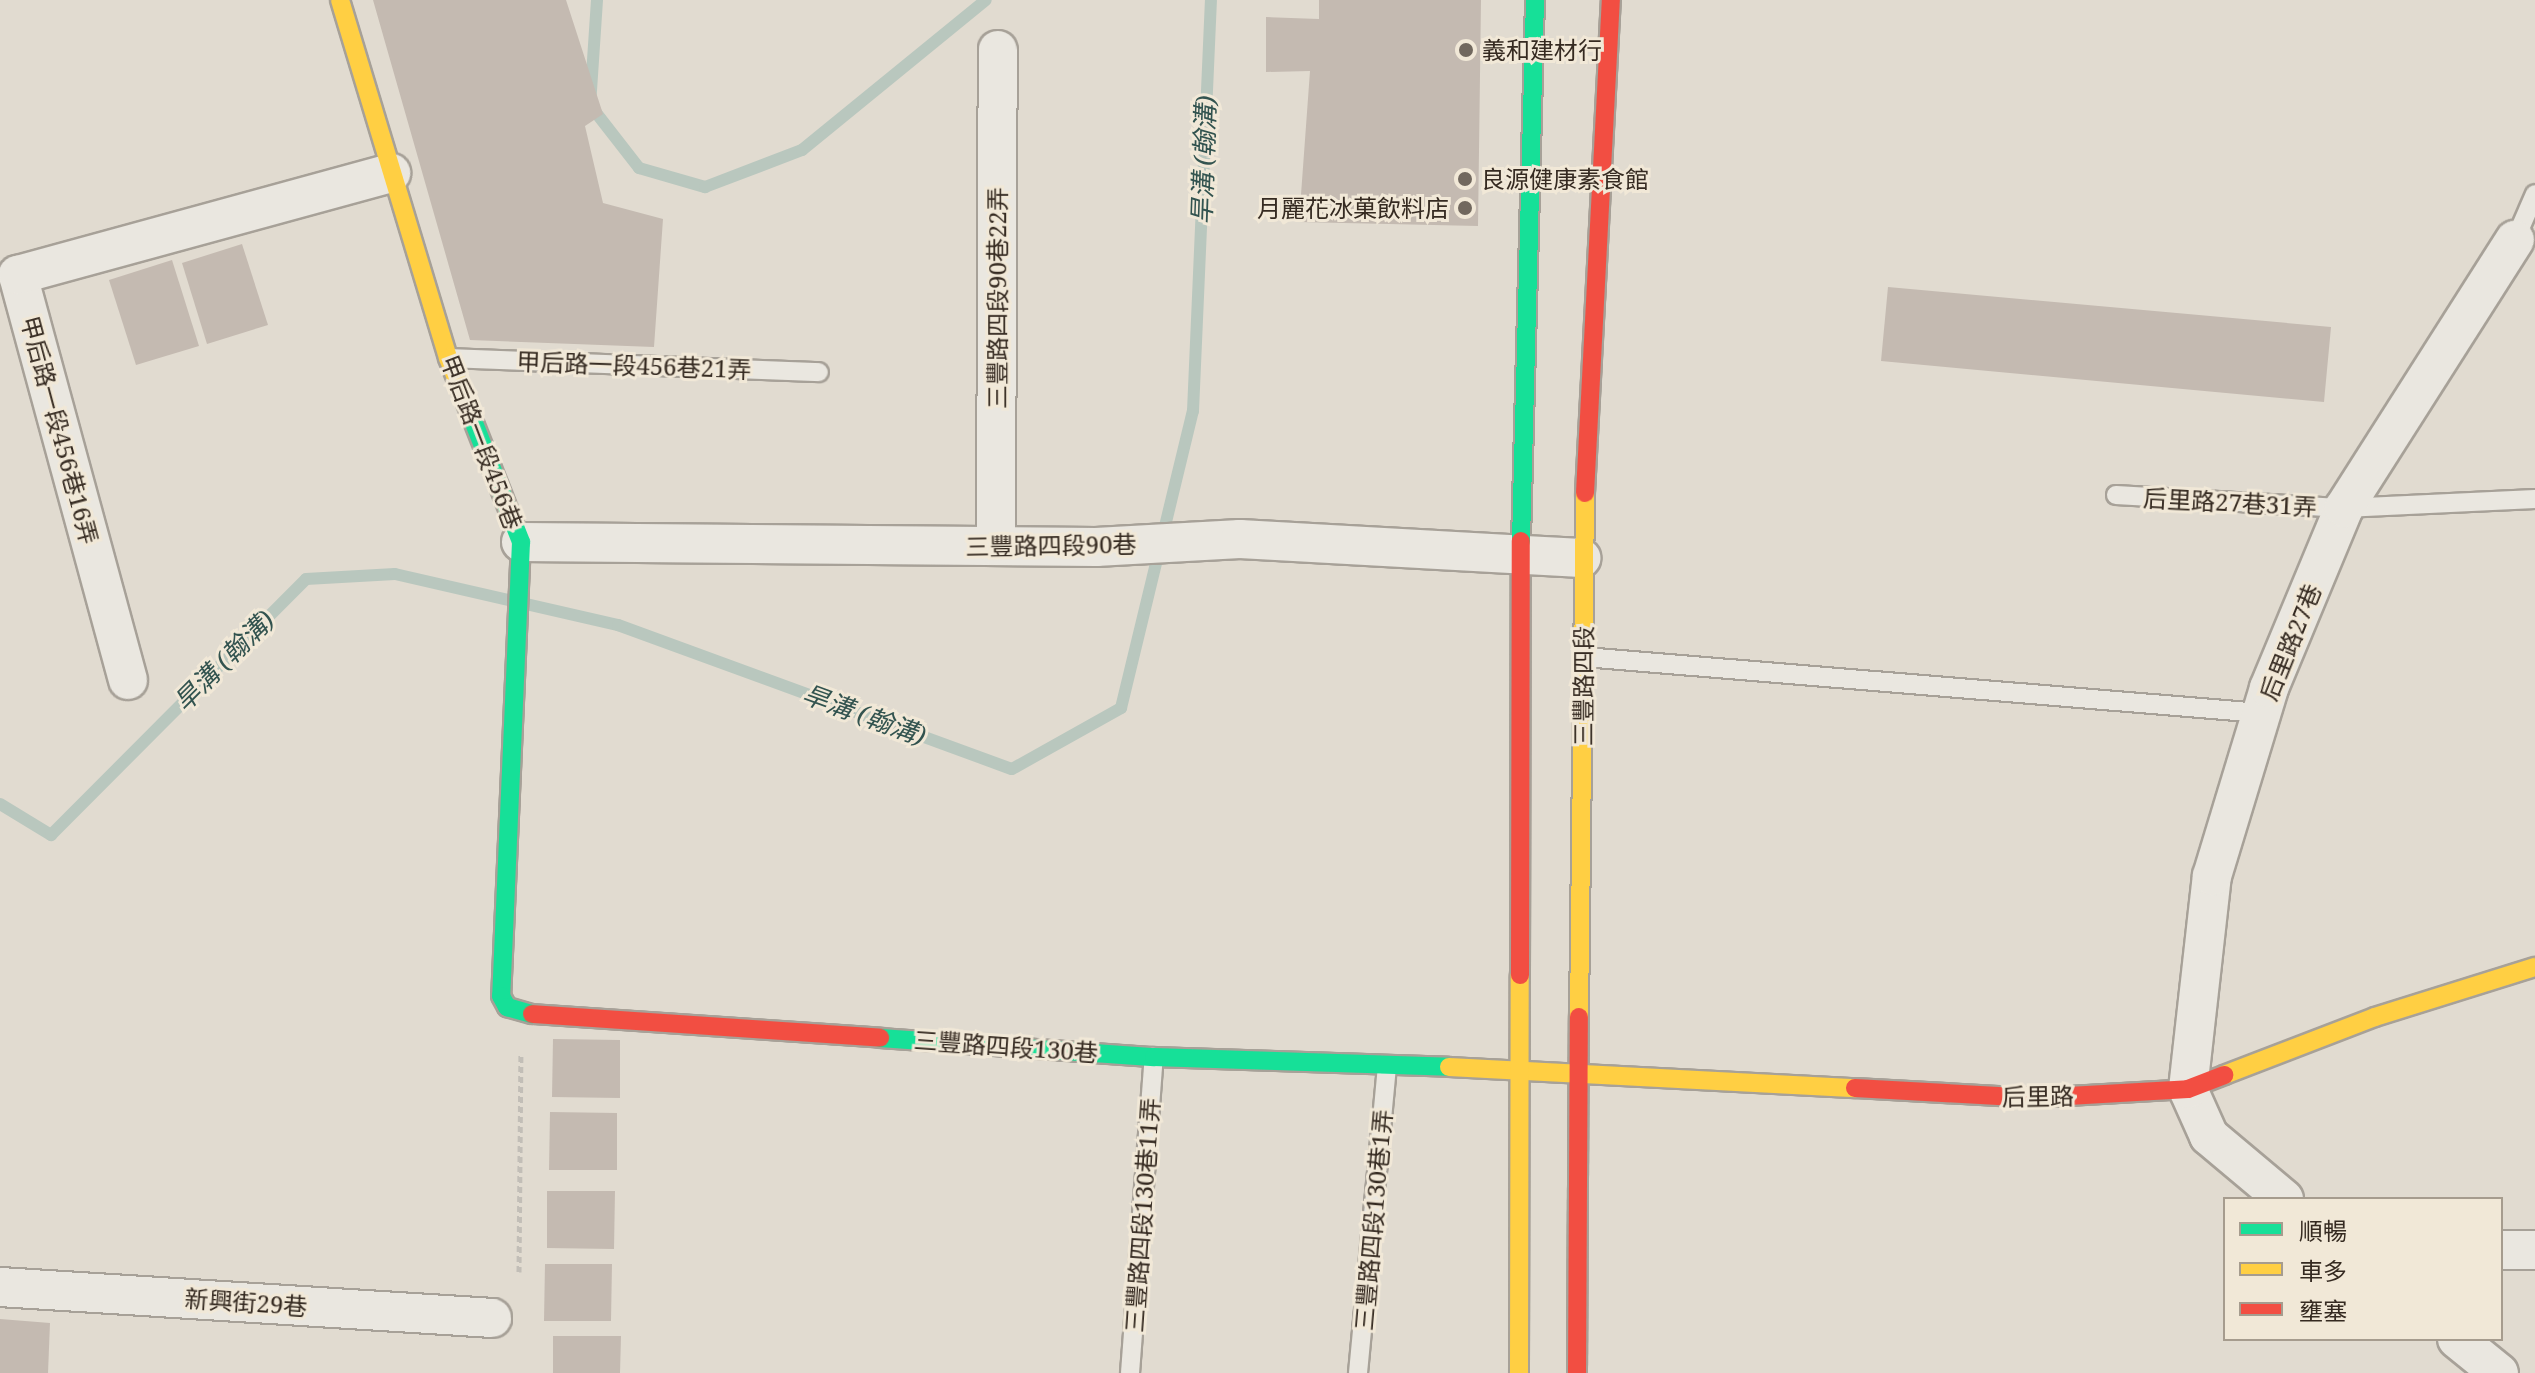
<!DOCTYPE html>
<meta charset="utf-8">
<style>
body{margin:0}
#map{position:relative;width:2535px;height:1373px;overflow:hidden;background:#e1dbd0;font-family:"Noto Serif","Noto Sans TC",serif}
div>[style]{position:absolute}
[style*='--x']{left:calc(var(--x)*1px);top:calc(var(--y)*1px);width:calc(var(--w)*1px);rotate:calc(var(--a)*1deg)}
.stream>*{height:12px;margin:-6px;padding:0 6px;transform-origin:6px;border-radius:6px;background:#b9c7be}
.building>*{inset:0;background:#c4bab1}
.path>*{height:5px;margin-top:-2.5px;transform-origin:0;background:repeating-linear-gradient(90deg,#c2beb7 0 6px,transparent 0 10px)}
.roads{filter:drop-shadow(2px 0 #a7a198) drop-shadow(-2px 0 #a7a198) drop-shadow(0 2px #a7a198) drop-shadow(0 -2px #a7a198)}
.lane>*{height:18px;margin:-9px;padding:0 9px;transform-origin:9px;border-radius:9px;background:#eae7e0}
.street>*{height:38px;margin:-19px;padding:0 19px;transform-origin:19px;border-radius:19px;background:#eae7e0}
.fast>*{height:18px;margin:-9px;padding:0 9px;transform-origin:9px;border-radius:9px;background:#16e098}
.slow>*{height:18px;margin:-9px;padding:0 9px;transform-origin:9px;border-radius:9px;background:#ffcf43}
.jam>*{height:18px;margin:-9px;padding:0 9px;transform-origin:9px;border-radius:9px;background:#f24e42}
.dots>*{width:22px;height:22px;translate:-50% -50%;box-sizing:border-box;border:4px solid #f1e8d7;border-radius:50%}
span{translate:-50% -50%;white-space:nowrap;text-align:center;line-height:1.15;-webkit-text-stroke:6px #f1e8d7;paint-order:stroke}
.poi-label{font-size:24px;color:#352a21}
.left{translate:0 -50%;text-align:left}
.right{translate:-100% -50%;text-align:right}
.street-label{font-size:24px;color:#352a21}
.water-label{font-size:26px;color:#32534f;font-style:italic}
.legend{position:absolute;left:2223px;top:1197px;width:280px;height:144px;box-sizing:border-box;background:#f1e8d7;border:2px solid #a69c8e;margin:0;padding:10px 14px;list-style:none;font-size:24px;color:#352a21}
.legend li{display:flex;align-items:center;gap:16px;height:40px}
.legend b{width:40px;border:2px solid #a69c8e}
</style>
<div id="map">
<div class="stream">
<i style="--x:597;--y:0;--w:105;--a:93.8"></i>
<i style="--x:590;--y:105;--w:80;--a:52.1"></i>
<i style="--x:639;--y:168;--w:69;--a:16.1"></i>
<i style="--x:705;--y:187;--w:104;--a:-20.9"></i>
<i style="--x:802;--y:150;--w:237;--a:-39.2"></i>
<i style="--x:0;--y:804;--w:60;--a:31.3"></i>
<i style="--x:51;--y:835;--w:361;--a:-45.1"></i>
<i style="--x:306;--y:579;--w:89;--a:-3.2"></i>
<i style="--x:395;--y:574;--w:229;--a:12.9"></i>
<i style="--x:618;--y:625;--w:419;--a:20.1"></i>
<i style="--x:1012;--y:769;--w:125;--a:-29.2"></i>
<i style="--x:1121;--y:708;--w:306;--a:-76.4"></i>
<i style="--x:1193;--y:411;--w:411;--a:-87.5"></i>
</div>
<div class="building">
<i style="clip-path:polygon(373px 0,566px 0,603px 114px,585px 126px,603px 203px,663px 219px,654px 347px,470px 340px)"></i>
<i style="clip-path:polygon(1319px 0,1481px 0,1478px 226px,1299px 222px,1310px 71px,1266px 72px,1266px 17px,1319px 19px)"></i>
<i style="clip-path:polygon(242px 244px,268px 325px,207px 344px,182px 263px)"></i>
<i style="clip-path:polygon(172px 260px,199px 346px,136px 365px,109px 280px)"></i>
<i style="clip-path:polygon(1888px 287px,2331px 327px,2324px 402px,1881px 361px)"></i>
<i style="clip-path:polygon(553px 1039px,620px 1040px,620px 1098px,552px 1097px)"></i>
<i style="clip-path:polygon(550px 1112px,617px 1113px,617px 1170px,549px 1170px)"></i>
<i style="clip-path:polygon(547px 1191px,615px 1191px,614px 1249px,547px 1248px)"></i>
<i style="clip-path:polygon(545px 1264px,612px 1264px,611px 1321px,544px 1321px)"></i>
<i style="clip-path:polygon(0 1319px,50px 1323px,48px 1373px,0 1373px)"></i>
<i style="clip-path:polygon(553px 1336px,621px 1336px,620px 1373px,553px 1373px)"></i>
</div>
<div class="path">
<i style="--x:519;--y:1272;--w:219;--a:-89.5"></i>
</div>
<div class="roads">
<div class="lane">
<i style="--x:2515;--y:240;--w:50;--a:-66.5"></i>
<i style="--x:450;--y:358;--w:369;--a:2.2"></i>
<i style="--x:2116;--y:495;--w:228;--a:3.3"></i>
<i style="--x:2344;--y:508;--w:191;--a:-2.7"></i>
<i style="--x:1584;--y:657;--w:679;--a:4.73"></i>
<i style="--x:1130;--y:1373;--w:317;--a:-85.7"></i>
<i style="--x:1358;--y:1373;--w:308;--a:-84.6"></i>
</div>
<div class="street">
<i style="--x:521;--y:542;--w:575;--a:0.5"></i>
<i style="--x:1096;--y:547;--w:144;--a:-3.2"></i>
<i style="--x:1240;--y:539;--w:342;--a:3.2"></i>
<i style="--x:996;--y:546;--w:496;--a:-89.8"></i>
<i style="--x:128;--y:680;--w:420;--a:-105.2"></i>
<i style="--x:18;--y:275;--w:387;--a:-15.3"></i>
<i style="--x:2284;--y:1199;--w:98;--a:-140"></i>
<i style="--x:2209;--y:1136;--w:51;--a:-114.1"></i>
<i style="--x:2188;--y:1089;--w:214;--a:-83.6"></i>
<i style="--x:2212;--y:876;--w:196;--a:-73.1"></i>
<i style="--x:2269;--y:688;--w:195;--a:-67.4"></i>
<i style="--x:2344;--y:508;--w:318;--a:-57.5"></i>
<i style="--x:2501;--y:1250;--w:34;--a:0"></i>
<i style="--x:0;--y:1287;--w:493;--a:3.6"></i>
<i style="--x:2457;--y:1339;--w:54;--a:39"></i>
</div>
<div class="fast">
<i style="--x:470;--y:413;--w:139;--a:68.4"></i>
<i style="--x:521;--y:542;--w:454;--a:92.5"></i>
<i style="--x:501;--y:996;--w:13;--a:61"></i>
<i style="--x:507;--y:1007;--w:26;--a:16"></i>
<i style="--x:1521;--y:541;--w:541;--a:-88.52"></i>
<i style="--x:880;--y:1038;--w:275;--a:4"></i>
<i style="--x:1154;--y:1057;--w:295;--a:1.9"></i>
</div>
<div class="slow">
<i style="--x:340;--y:0;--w:374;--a:73.2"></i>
<i style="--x:448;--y:358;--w:59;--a:68.2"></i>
<i style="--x:1579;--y:1017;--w:524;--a:-89.34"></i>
<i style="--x:1449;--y:1067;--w:407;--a:3"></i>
<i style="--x:2224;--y:1075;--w:162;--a:-21"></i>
<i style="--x:2375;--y:1017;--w:168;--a:-17.4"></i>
<i style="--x:1519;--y:1373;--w:398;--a:-89.9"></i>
</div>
<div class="jam">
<i style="--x:1585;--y:493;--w:494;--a:-87"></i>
<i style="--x:1520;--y:975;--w:434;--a:-89.9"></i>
<i style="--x:532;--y:1014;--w:349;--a:3.9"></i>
<i style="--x:1855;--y:1088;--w:179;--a:3.2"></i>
<i style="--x:2034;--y:1098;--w:154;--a:-3.3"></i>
<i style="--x:2188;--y:1089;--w:39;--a:-21"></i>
<i style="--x:1577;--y:1373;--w:356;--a:-89.7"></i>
</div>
</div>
<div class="dots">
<i style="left:1466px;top:50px;background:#71685e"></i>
<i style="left:1465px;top:179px;background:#71685e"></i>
<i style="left:1465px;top:208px;background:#71685e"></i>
</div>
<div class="poi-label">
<span class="left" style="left:1482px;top:50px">義和建材行</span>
<span class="left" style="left:1481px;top:179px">良源健康素食館</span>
<span class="right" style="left:1449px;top:208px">月麗花冰菓飲料店</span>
</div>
<div class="street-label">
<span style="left:997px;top:298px;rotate:-90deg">三豐路四段90巷22弄</span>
<span style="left:634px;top:365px;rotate:2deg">甲后路一段456巷21弄</span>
<span style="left:60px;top:430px;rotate:75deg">甲后路一段456巷16弄</span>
<span style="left:482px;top:442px;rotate:69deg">甲后路一段456巷</span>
<span style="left:2230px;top:502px;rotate:3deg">后里路27巷31弄</span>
<span style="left:1051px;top:545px;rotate:-1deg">三豐路四段90巷</span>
<span style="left:2290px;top:642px;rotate:-68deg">后里路27巷</span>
<span style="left:1583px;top:686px;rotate:-90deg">三豐路四段</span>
<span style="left:1006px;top:1046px;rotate:4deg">三豐路四段130巷</span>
<span style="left:2038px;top:1096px;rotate:-1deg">后里路</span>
<span style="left:1142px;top:1215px;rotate:-86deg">三豐路四段130巷11弄</span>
<span style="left:1373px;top:1220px;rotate:-85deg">三豐路四段130巷1弄</span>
<span style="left:246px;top:1302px;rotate:4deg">新興街29巷</span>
</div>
<div class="water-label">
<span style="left:1204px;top:160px;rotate:-88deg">旱溝 (翰溝)</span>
<span style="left:224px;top:661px;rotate:-45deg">旱溝 (翰溝)</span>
<span style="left:864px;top:715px;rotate:20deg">旱溝 (翰溝)</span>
</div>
<ul class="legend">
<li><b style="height:10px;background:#16e098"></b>順暢</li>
<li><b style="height:10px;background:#ffcf43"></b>車多</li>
<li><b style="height:10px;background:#f24e42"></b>壅塞</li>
</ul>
</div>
